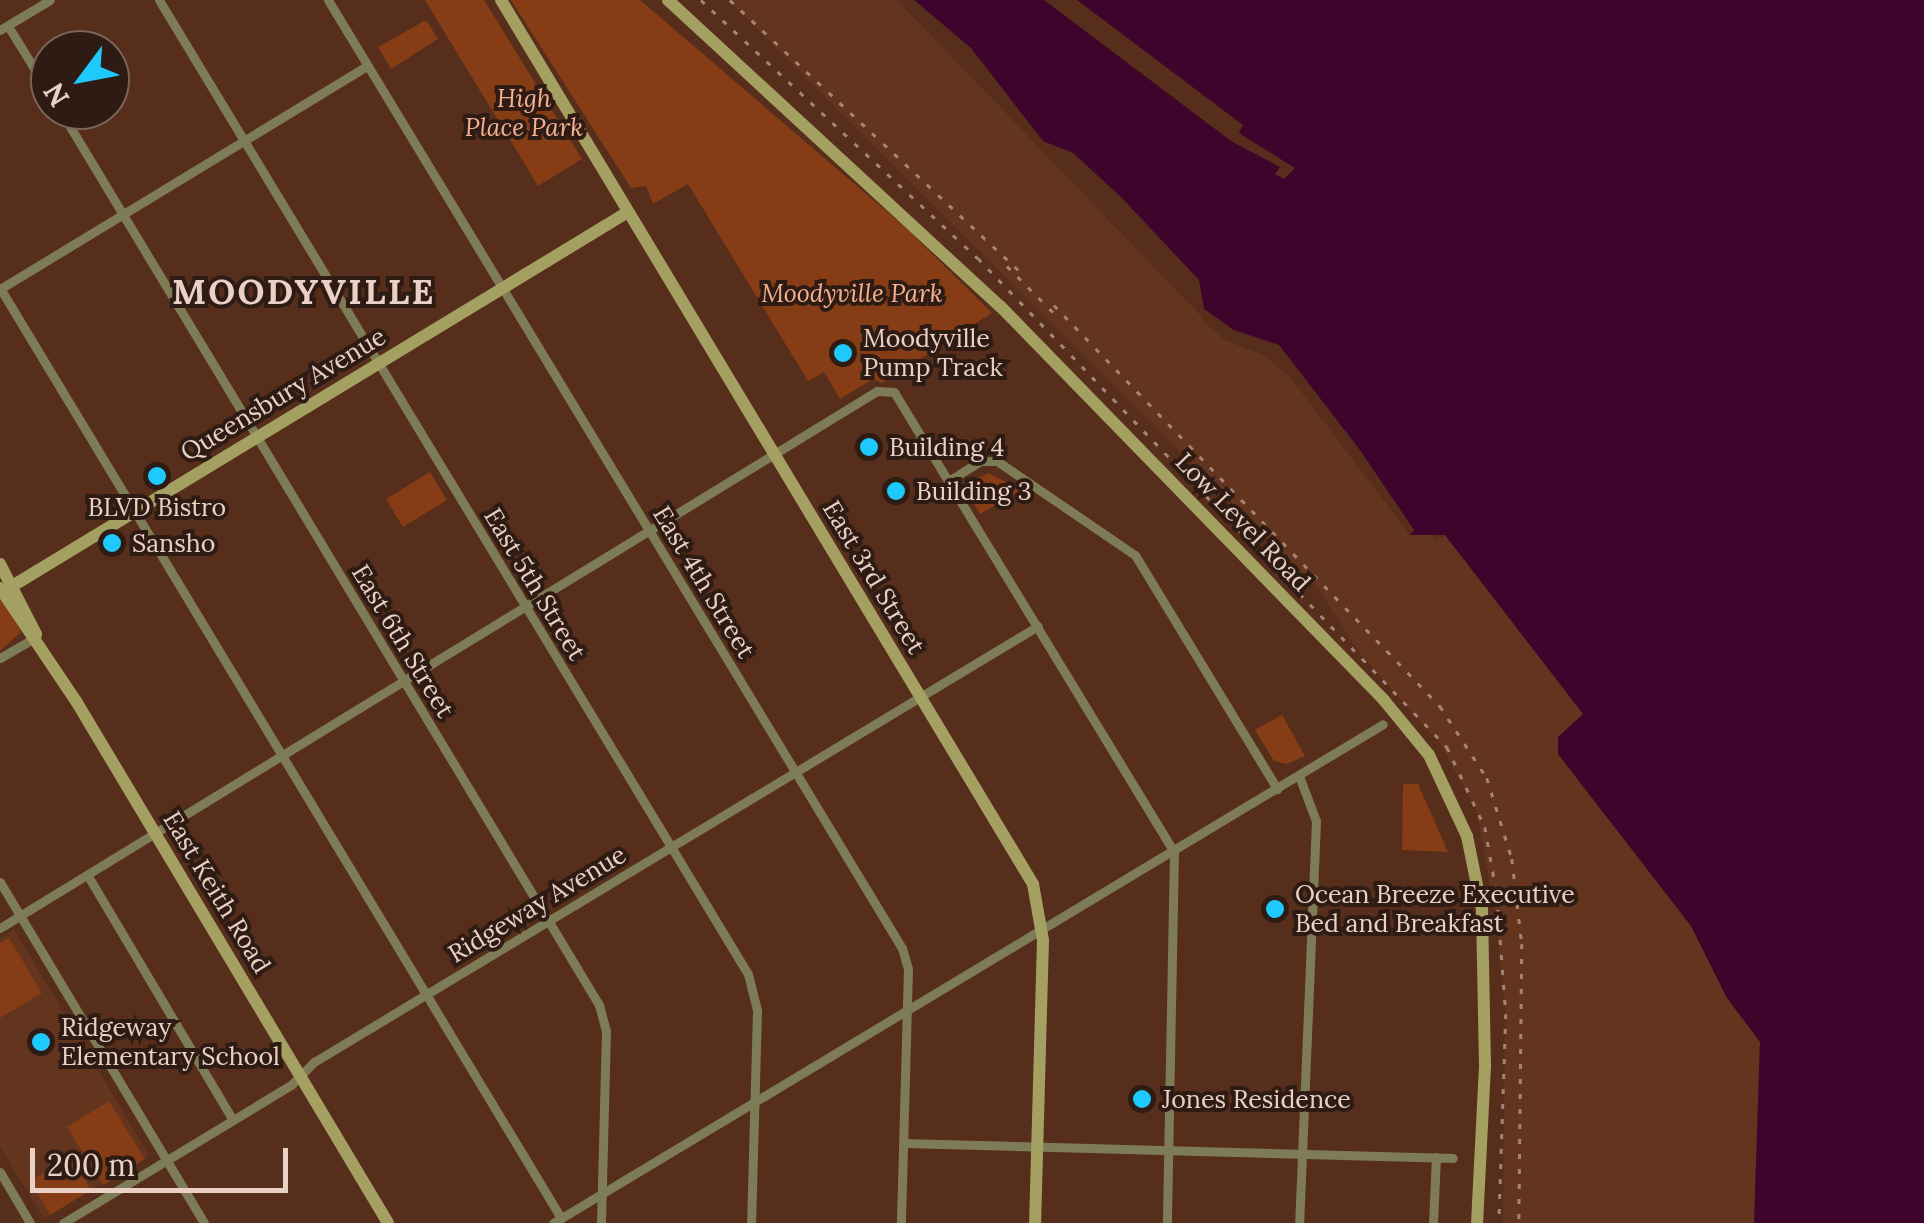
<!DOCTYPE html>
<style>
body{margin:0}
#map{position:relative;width:1924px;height:1223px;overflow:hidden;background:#562e1b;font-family:Lora,serif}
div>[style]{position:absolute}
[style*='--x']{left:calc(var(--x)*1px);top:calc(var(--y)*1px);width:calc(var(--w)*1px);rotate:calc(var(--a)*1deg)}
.built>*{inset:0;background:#63341e}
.green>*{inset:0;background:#863d15}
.water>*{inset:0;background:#3e042b}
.pier>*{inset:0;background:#562e1b}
.street>*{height:9px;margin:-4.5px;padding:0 4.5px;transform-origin:4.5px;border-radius:4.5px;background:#7e7c56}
.secondary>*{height:12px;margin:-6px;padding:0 6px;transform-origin:6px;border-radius:6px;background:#a4a062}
.rail>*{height:2.5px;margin-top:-1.25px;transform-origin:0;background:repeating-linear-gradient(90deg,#a58475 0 5px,transparent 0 15px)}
.dots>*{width:28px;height:28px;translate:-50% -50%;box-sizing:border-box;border:5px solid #2e1c14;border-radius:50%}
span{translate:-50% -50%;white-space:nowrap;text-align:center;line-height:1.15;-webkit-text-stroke:8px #2e1c14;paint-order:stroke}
.park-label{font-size:25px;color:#f5b091;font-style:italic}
.poi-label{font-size:25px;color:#ead0c5}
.left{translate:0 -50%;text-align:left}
.street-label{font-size:25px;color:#ead0c5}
.district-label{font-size:35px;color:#ead0c5;font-weight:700;letter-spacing:2.5px}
.north{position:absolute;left:30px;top:30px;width:100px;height:100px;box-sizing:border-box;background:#2e1c14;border:2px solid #79645b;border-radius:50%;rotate:238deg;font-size:28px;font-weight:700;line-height:40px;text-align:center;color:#ead0c5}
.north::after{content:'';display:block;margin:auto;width:35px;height:45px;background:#1ec9fd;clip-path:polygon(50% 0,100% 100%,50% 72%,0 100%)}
.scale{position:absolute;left:30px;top:1148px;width:258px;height:45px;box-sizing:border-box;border:5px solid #ead0c5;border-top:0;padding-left:12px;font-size:30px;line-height:35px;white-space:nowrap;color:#ead0c5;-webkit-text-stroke:8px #2e1c14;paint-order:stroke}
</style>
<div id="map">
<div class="built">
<i style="clip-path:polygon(728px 0,897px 0,1224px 340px,1264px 355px,1321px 403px,1436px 540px,1445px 535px,1584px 714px,1558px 737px,1558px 754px,1691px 926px,1727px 998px,1760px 1042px,1754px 1223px,1503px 1223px,1505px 1009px,1495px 911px,1476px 810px,1441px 745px,1362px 656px,1319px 590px)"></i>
<i style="clip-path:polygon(14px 929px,149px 1155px,44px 1219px,0 1147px,0 938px)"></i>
</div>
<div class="green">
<i style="clip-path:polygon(425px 0,484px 0,582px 159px,538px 186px)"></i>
<i style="clip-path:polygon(511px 0,640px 0,907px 229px,992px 313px,882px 383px,873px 379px,840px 399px,824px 372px,808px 381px,688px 184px,653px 204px,646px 186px,631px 188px)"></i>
<i style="clip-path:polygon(426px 20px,438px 39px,391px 69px,378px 47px)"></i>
<i style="clip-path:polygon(430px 472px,447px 500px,403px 527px,386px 499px)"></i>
<i style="clip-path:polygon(989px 473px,1021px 490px,980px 514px,963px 485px)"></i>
<i style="clip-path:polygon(0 594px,21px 632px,0 651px)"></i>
<i style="clip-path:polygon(1282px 715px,1305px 756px,1287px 764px,1274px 761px,1255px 730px)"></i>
<i style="clip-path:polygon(1403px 784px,1418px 784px,1448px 852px,1402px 850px)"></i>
<i style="clip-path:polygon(9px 938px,42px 993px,0 1018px,0 943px)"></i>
<i style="clip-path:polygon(109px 1101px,145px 1159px,103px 1185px,67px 1127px)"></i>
<i style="clip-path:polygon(71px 1156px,91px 1190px,50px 1215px,30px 1181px)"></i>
</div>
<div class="water">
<i style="clip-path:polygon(910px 0,1924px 0,1924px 1223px,1754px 1223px,1760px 1042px,1727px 998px,1691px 926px,1558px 754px,1558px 737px,1583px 714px,1445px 535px,1410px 535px,1345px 437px,1273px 348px,1229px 335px,1198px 310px,1196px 291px,1065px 153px,1047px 147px,963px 49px)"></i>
</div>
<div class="pier">
<i style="clip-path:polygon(905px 0,914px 0,971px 48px,1043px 141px,1073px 153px,1121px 197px,1199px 280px,1204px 309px,1234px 330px,1279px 345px,1360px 450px,1414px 530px,1410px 535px,1271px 352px,1219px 334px,1203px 321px,1190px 288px,1062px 157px,1042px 149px,976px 68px)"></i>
<i style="clip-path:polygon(1044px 0,1077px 0,1243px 125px,1239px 133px,1295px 168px,1284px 179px,1275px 174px,1280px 167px,1231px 141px)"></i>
</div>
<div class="street">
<i style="--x:159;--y:0;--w:1138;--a:58.84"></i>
<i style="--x:748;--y:974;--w:38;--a:76"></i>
<i style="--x:757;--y:1011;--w:212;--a:91.6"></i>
<i style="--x:328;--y:0;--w:1108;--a:58.81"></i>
<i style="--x:902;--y:948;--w:22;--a:74"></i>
<i style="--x:908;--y:969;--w:254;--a:91.6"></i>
<i style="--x:8;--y:26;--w:80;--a:58.3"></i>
<i style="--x:0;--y:30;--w:58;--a:-31"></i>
<i style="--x:60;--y:110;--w:1045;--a:58.94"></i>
<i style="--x:599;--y:1005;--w:27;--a:75"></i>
<i style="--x:606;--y:1031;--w:192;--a:91.5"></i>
<i style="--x:0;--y:288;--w:1086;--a:58.9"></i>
<i style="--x:0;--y:289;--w:429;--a:-31.3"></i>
<i style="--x:950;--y:480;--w:36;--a:-32"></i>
<i style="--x:980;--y:461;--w:17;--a:0"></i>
<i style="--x:997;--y:461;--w:167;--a:34.3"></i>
<i style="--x:1135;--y:555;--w:274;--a:58.7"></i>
<i style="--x:0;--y:658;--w:42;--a:-30.3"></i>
<i style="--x:1299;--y:776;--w:48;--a:69.3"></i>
<i style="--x:1316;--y:821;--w:402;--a:92.4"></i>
<i style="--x:88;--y:876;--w:284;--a:59.3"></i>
<i style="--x:0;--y:882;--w:397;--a:59.1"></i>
<i style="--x:0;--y:928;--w:1028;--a:-31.48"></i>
<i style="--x:877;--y:391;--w:17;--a:3"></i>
<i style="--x:894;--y:392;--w:539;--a:58.67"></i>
<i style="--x:1174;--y:852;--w:371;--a:91.1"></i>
<i style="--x:904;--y:1143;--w:549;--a:1.57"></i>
<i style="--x:0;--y:1172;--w:59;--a:59.5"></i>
<i style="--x:63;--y:1223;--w:267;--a:-31.2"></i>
<i style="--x:291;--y:1085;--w:33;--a:-45"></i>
<i style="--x:314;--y:1062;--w:845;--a:-31.06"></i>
<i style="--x:553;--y:1223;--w:968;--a:-31.01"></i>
<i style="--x:1433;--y:1223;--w:66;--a:-87.4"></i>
</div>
<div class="secondary">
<i style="--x:501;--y:0;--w:1032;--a:58.96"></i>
<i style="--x:1033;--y:884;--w:57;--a:79.9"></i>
<i style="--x:1043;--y:940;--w:283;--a:91.6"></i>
<i style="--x:668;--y:0;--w:452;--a:42.7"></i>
<i style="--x:1000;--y:306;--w:549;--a:45.74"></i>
<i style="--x:1383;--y:699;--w:72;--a:50.6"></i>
<i style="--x:1429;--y:755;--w:89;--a:64.9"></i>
<i style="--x:1467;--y:836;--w:76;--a:78.5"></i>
<i style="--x:1482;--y:910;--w:156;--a:88.9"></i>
<i style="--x:1485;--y:1066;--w:157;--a:92.9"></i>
<i style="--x:0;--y:564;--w:79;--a:62.8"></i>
<i style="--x:14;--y:585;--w:718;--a:-31.28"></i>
<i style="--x:0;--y:588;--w:136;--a:56.1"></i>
<i style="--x:76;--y:701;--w:608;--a:59.13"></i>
</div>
<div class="rail">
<i style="--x:701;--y:0;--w:379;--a:43"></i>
<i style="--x:978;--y:258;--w:678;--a:46.2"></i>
<i style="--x:1447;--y:747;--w:89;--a:64.6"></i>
<i style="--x:1485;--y:827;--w:69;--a:80"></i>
<i style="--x:1497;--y:895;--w:119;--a:85.7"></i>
<i style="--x:1506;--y:1014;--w:209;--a:91.9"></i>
<i style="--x:730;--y:0;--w:400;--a:43.1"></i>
<i style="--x:1007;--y:266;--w:75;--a:45"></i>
<i style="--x:1054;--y:305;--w:557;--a:46.09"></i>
<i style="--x:1440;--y:706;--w:86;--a:56.9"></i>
<i style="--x:1487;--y:778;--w:85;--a:72.8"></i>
<i style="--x:1512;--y:859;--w:86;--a:83.3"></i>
<i style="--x:1522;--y:944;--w:279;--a:90.6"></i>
</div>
<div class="dots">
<i style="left:843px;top:353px;background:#1ec9fd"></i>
<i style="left:869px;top:447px;background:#1ec9fd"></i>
<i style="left:157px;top:476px;background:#1ec9fd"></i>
<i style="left:896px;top:491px;background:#1ec9fd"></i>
<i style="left:112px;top:543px;background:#1ec9fd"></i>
<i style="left:1275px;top:909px;background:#1ec9fd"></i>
<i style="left:41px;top:1042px;background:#1ec9fd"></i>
<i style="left:1142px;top:1099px;background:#1ec9fd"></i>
</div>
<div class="park-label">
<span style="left:524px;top:113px">High<br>Place Park</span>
<span style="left:852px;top:293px">Moodyville Park</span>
</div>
<div class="poi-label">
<span class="left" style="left:863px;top:353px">Moodyville<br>Pump Track</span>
<span class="left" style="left:889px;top:447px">Building 4</span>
<span class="left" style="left:916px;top:491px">Building 3</span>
<span style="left:157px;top:507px">BLVD Bistro</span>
<span class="left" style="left:132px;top:543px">Sansho</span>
<span class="left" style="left:1295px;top:909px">Ocean Breeze Executive<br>Bed and Breakfast</span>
<span class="left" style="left:61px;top:1042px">Ridgeway<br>Elementary School</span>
<span class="left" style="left:1162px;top:1099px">Jones Residence</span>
</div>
<div class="street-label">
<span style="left:283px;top:394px;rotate:-31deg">Queensbury Avenue</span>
<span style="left:1243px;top:522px;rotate:46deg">Low Level Road</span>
<span style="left:874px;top:577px;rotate:59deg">East 3rd Street</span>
<span style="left:704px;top:582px;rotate:59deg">East 4th Street</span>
<span style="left:535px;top:584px;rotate:59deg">East 5th Street</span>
<span style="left:403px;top:641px;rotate:59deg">East 6th Street</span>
<span style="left:217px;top:892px;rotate:59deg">East Keith Road</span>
<span style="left:537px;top:904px;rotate:-31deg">Ridgeway Avenue</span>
</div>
<div class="district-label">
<span style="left:304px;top:292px">MOODYVILLE</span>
</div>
<div class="north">N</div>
<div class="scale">200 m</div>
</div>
